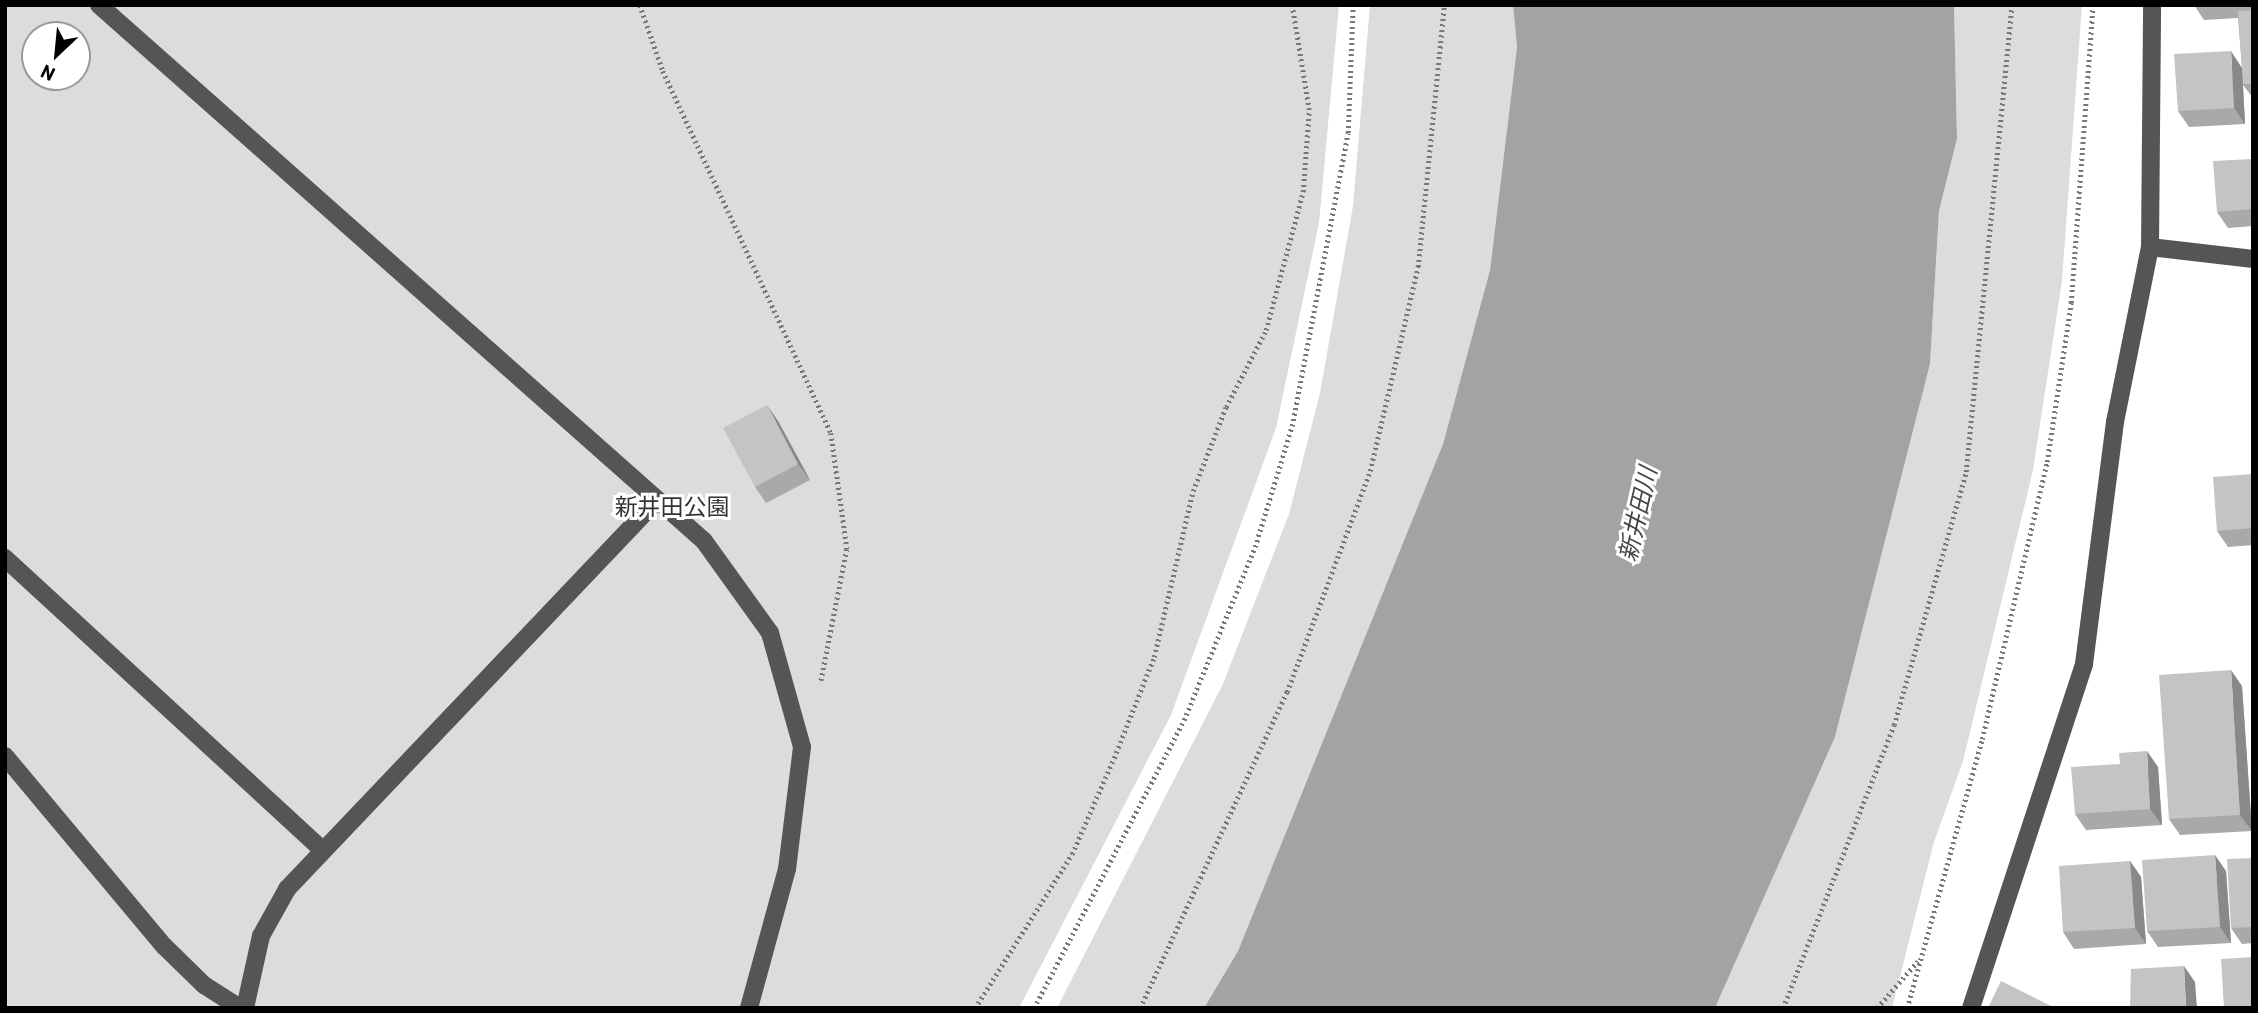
<!DOCTYPE html>
<meta charset="utf-8">
<style>
body{margin:0}
#map{position:relative;width:2258px;height:1013px;overflow:hidden;background:#fff;font-family:Barlow,"Noto Sans JP",sans-serif}
div>[style]{position:absolute}
[style*='--x']{left:calc(var(--x)*1px);top:calc(var(--y)*1px);width:calc(var(--w)*1px);rotate:calc(var(--a)*1deg)}
.green>*{inset:0;background:#dcdcdc}
.water>*{inset:0;background:#a3a3a3}
.path>*{height:4.5px;margin-top:-2.25px;transform-origin:0;background:repeating-linear-gradient(90deg,#777 0 2px,transparent 0 5.5px)}
.minor>*{height:18px;margin:-9px;padding:0 9px;transform-origin:9px;border-radius:9px;background:#555}
.wall>*{inset:0;background:#a9a9a9}
.shaded-wall>*{inset:0;background:#898989}
.building>*{inset:0;background:#c4c4c4}
span{translate:-50% -50%;white-space:nowrap;text-align:center;line-height:1.15;-webkit-text-stroke:6px #fff;paint-order:stroke}
.park-label{font-size:23px;color:#333}
.water-label{font-size:24px;color:#444;font-style:italic}
.frame{position:absolute;inset:0;border:7px solid #000;pointer-events:none}
.north{position:absolute;left:21px;top:21px;width:70px;height:70px;box-sizing:border-box;background:#fff;border:2px solid #999;border-radius:50%;rotate:206deg;font-size:19px;font-weight:700;line-height:28px;text-align:center;color:#000}
.north::after{content:'';display:block;margin:auto;width:24px;height:32px;background:#000;clip-path:polygon(50% 0,100% 100%,50% 72%,0 100%)}
</style>
<div id="map">
<div class="green">
<i style="clip-path:polygon(evenodd,5px 5px,1339px 5px,1319px 223px,1276px 428px,1171px 715px,1019px 1008px,5px 1008px,5px 5px,35px 35px,77px 35px,77px 77px,35px 77px,35px 35px)"></i>
<i style="clip-path:polygon(1370px 5px,1513px 5px,1517px 47px,1490px 270px,1443px 444px,1238px 951px,1204px 1008px,1057px 1008px,1223px 684px,1289px 514px,1320px 393px,1353px 206px)"></i>
<i style="clip-path:polygon(1954px 5px,2082px 5px,2062px 281px,2033px 470px,1963px 761px,1934px 842px,1892px 1008px,1715px 1008px,1835px 737px,1930px 364px,1939px 211px,1957px 139px)"></i>
</div>
<div class="water">
<i style="clip-path:polygon(1513px 5px,1954px 5px,1957px 139px,1939px 211px,1930px 364px,1835px 737px,1715px 1008px,1204px 1008px,1238px 951px,1443px 444px,1490px 270px,1517px 47px)"></i>
</div>
<div class="path">
<i style="--x:640;--y:5;--w:70;--a:70.8"></i>
<i style="--x:663;--y:71;--w:399;--a:65.1"></i>
<i style="--x:831;--y:433;--w:117;--a:82.1"></i>
<i style="--x:847;--y:549;--w:136;--a:101.1"></i>
<i style="--x:975;--y:1008;--w:182;--a:-57.8"></i>
<i style="--x:1072;--y:854;--w:105;--a:-66.4"></i>
<i style="--x:1114;--y:758;--w:109;--a:-68.4"></i>
<i style="--x:1154;--y:657;--w:171;--a:-76.8"></i>
<i style="--x:1193;--y:491;--w:90;--a:-68.6"></i>
<i style="--x:1226;--y:407;--w:87;--a:-62.5"></i>
<i style="--x:1266;--y:330;--w:143;--a:-75"></i>
<i style="--x:1303;--y:192;--w:82;--a:-85.8"></i>
<i style="--x:1309;--y:110;--w:106;--a:-99.2"></i>
<i style="--x:1034;--y:1008;--w:325;--a:-62.5"></i>
<i style="--x:1184;--y:720;--w:187;--a:-67.7"></i>
<i style="--x:1255;--y:547;--w:127;--a:-73"></i>
<i style="--x:1292;--y:426;--w:298;--a:-79.2"></i>
<i style="--x:1348;--y:133;--w:128;--a:-87.8"></i>
<i style="--x:1140;--y:1008;--w:349;--a:-65.1"></i>
<i style="--x:1287;--y:692;--w:236;--a:-69.4"></i>
<i style="--x:1370;--y:471;--w:210;--a:-76.8"></i>
<i style="--x:1418;--y:267;--w:263;--a:-84.3"></i>
<i style="--x:1783;--y:1008;--w:304;--a:-68.6"></i>
<i style="--x:1894;--y:725;--w:263;--a:-74.1"></i>
<i style="--x:1966;--y:472;--w:469;--a:-84.4"></i>
<i style="--x:1877;--y:1008;--w:62;--a:-48.9"></i>
<i style="--x:1907;--y:1008;--w:279;--a:-74.4"></i>
<i style="--x:1982;--y:739;--w:285;--a:-76.8"></i>
<i style="--x:2047;--y:462;--w:161;--a:-81.4"></i>
<i style="--x:2071;--y:303;--w:299;--a:-85.8"></i>
</div>
<div class="minor">
<i style="--x:99;--y:5;--w:808;--a:41.54"></i>
<i style="--x:704;--y:541;--w:113;--a:54.3"></i>
<i style="--x:770;--y:633;--w:118;--a:74.3"></i>
<i style="--x:802;--y:747;--w:123;--a:97"></i>
<i style="--x:787;--y:869;--w:144;--a:105.3"></i>
<i style="--x:2150;--y:247;--w:104;--a:6.6"></i>
<i style="--x:5;--y:558;--w:430;--a:42.6"></i>
<i style="--x:5;--y:756;--w:248;--a:50.1"></i>
<i style="--x:164;--y:946;--w:56;--a:44.3"></i>
<i style="--x:204;--y:985;--w:43;--a:32.6"></i>
<i style="--x:245;--y:1008;--w:74;--a:-77.5"></i>
<i style="--x:261;--y:936;--w:54;--a:-61"></i>
<i style="--x:287;--y:889;--w:537;--a:-46.43"></i>
<i style="--x:1971;--y:1008;--w:362;--a:-71.8"></i>
<i style="--x:2084;--y:664;--w:244;--a:-82.7"></i>
<i style="--x:2115;--y:422;--w:178;--a:-78.7"></i>
<i style="--x:2150;--y:247;--w:242;--a:-89.5"></i>
</div>
<div class="wall">
<i style="clip-path:polygon(2194px 5px,2253px 5px,2253px 98px,2243px 85px,2245px 124px,2189px 127px,2178px 111px,2242px 67px,2238px 18px,2204px 20px)"></i>
<i style="clip-path:polygon(2253px 159px,2253px 226px,2228px 228px,2217px 212px)"></i>
<i style="clip-path:polygon(778px 421px,810px 480px,766px 503px,755px 487px)"></i>
<i style="clip-path:polygon(2253px 474px,2253px 545px,2228px 547px,2217px 531px)"></i>
<i style="clip-path:polygon(2242px 686px,2252px 831px,2180px 835px,2169px 819px)"></i>
<i style="clip-path:polygon(2158px 767px,2162px 825px,2086px 830px,2075px 814px)"></i>
<i style="clip-path:polygon(2253px 858px,2253px 943px,2242px 944px,2231px 928px)"></i>
<i style="clip-path:polygon(2130px 861px,2141px 877px,2146px 944px,2074px 949px,2063px 932px)"></i>
<i style="clip-path:polygon(2226px 871px,2231px 943px,2158px 947px,2147px 931px)"></i>
</div>
<div class="shaded-wall">
<i style="clip-path:polygon(2231px 51px,2242px 68px,2245px 124px,2234px 108px)"></i>
<i style="clip-path:polygon(767px 405px,778px 421px,810px 480px,798px 464px)"></i>
<i style="clip-path:polygon(2231px 670px,2242px 686px,2252px 831px,2240px 815px)"></i>
<i style="clip-path:polygon(2147px 751px,2158px 767px,2162px 825px,2150px 809px)"></i>
<i style="clip-path:polygon(2215px 855px,2226px 871px,2231px 943px,2220px 927px)"></i>
<i style="clip-path:polygon(2130px 861px,2141px 877px,2146px 944px,2135px 928px)"></i>
<i style="clip-path:polygon(2184px 966px,2195px 982px,2197px 1008px,2186px 1008px)"></i>
</div>
<div class="building">
<i style="clip-path:polygon(2253px 10px,2253px 84px,2243px 84px,2238px 11px)"></i>
<i style="clip-path:polygon(2231px 51px,2234px 108px,2178px 111px,2174px 54px)"></i>
<i style="clip-path:polygon(2253px 159px,2253px 209px,2217px 212px,2213px 161px)"></i>
<i style="clip-path:polygon(767px 405px,798px 464px,755px 487px,723px 428px)"></i>
<i style="clip-path:polygon(2253px 474px,2253px 528px,2217px 531px,2213px 477px)"></i>
<i style="clip-path:polygon(2231px 670px,2240px 815px,2169px 819px,2159px 675px)"></i>
<i style="clip-path:polygon(2147px 751px,2150px 809px,2075px 814px,2071px 767px,2120px 764px,2119px 753px)"></i>
<i style="clip-path:polygon(2215px 855px,2220px 927px,2147px 931px,2142px 860px)"></i>
<i style="clip-path:polygon(2253px 858px,2253px 927px,2231px 928px,2227px 859px)"></i>
<i style="clip-path:polygon(2130px 861px,2135px 928px,2063px 932px,2059px 866px)"></i>
<i style="clip-path:polygon(2253px 957px,2253px 1008px,2224px 1008px,2221px 959px)"></i>
<i style="clip-path:polygon(2184px 966px,2186px 1008px,2130px 1008px,2131px 969px)"></i>
<i style="clip-path:polygon(2001px 981px,2055px 1008px,1988px 1008px)"></i>
</div>
<div class="park-label">
<span style="left:672px;top:506px">新井田公園</span>
</div>
<div class="water-label">
<span style="left:1637px;top:514px;rotate:-77deg">新井田川</span>
</div>
<div class="frame"></div>
<div class="north">N</div>
</div>
